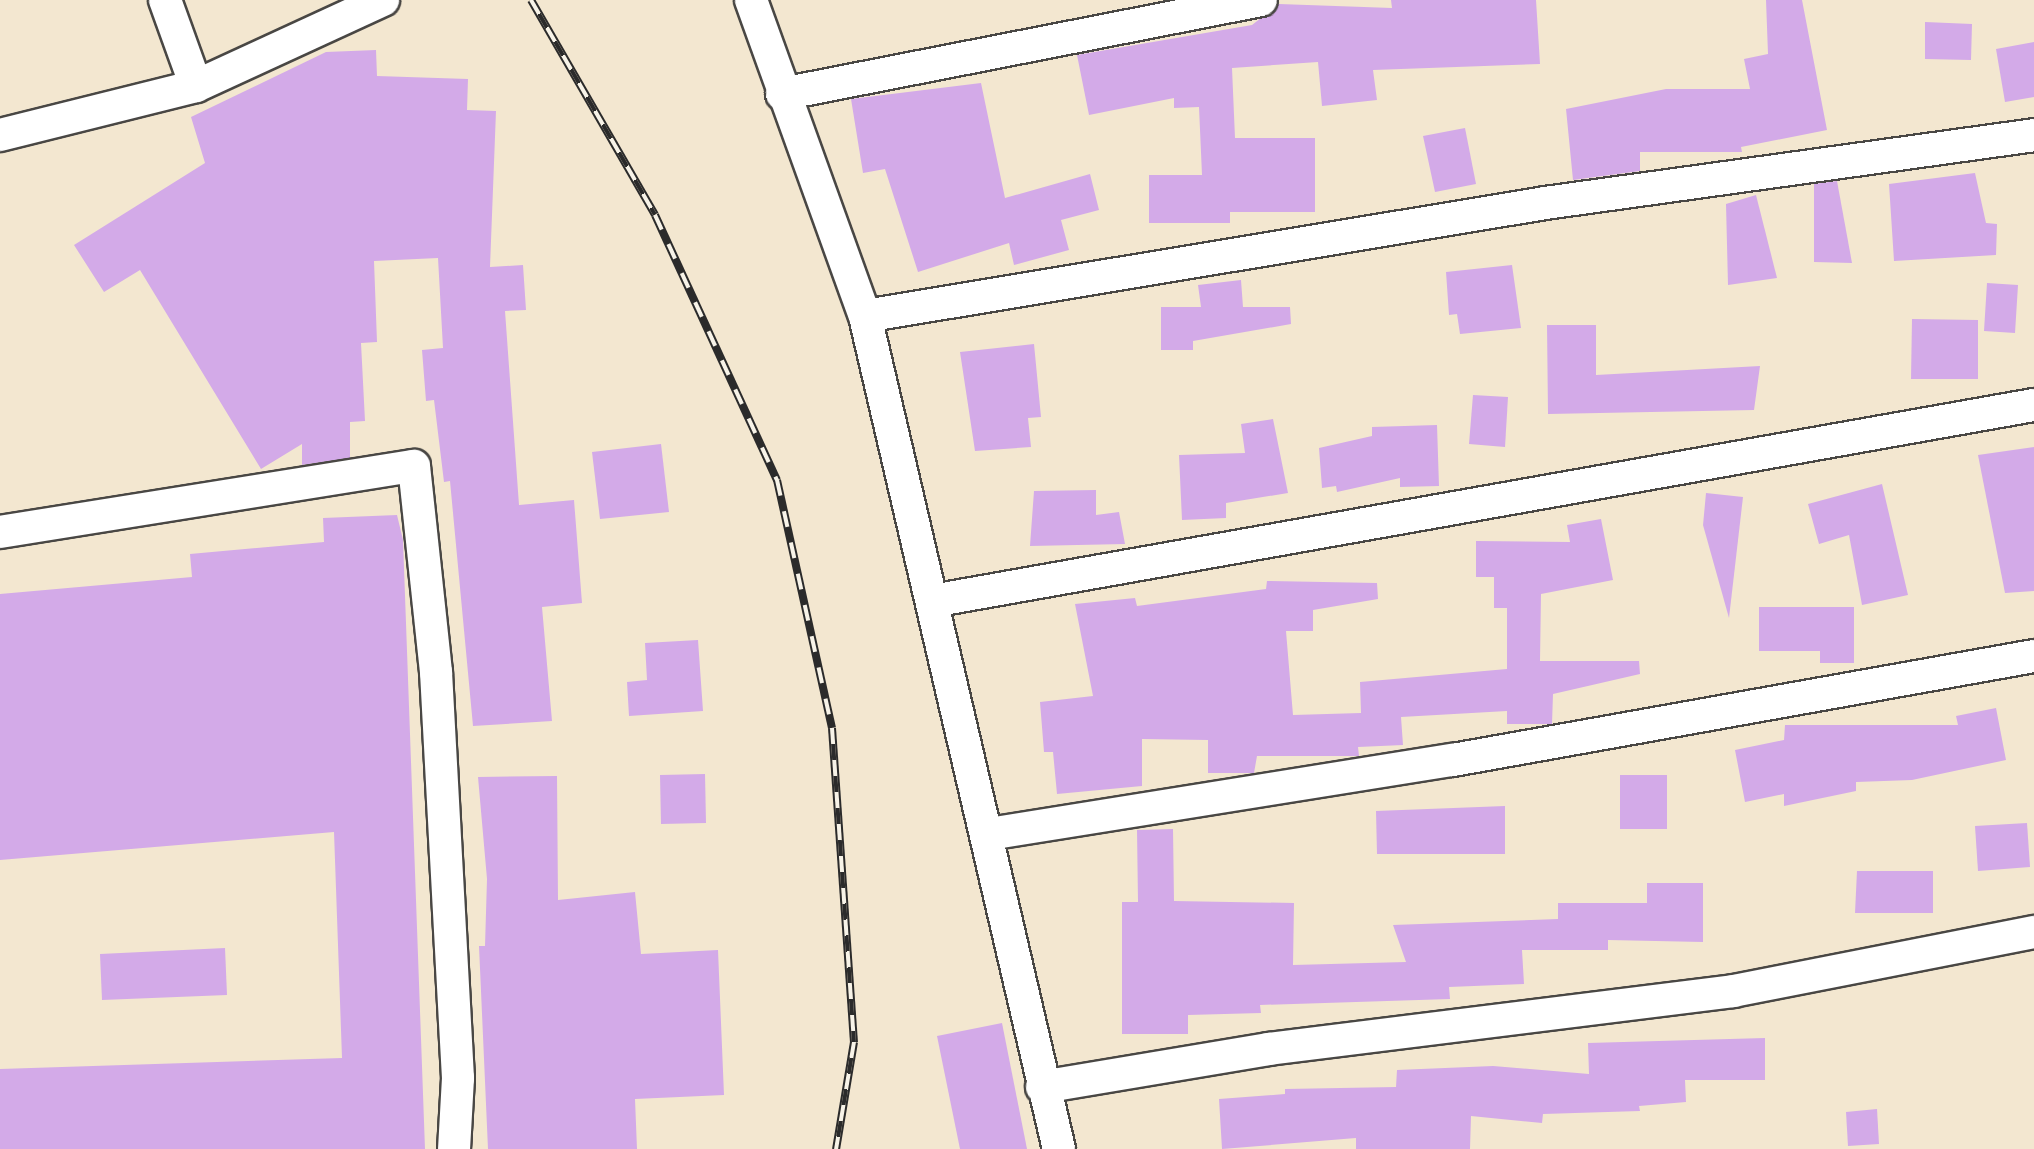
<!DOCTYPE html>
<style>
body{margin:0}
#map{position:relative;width:2034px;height:1149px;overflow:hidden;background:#f3e7d0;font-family:Alegreya,serif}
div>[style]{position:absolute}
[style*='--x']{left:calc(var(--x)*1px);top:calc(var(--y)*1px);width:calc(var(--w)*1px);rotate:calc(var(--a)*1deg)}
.building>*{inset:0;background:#d3aae8}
.roads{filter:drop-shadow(2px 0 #494744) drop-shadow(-2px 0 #494744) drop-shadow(0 2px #494744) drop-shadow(0 -2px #494744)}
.minor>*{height:32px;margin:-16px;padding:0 16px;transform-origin:16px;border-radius:16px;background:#fff}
.rail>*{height:8px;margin-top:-4px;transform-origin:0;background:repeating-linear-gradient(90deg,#f7f3e8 0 16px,#2b2b2b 0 32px);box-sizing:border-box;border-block:2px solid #2b2b2b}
span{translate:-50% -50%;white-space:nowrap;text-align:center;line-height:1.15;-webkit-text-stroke:5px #f7f3e8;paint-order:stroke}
</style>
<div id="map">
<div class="building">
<i style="clip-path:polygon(1391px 0,1536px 0,1540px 64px,1373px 70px,1377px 100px,1322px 106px,1318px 62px,1232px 68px,1235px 138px,1315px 138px,1315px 212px,1230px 212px,1230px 223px,1149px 223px,1149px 175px,1202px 175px,1199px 107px,1174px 108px,1174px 98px,1089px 115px,1077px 55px,1252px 25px,1279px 4px,1392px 8px)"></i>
<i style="clip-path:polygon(1766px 0,1802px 0,1827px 130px,1741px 147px,1742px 152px,1640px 152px,1640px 171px,1573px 180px,1566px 109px,1666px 89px,1750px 89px,1744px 59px,1768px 54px)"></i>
<i style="clip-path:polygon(1925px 22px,1972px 24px,1971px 60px,1925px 59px)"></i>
<i style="clip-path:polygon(2034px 42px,2034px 97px,2005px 102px,1996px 49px)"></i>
<i style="clip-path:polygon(376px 50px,377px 76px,468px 79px,467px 110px,496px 111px,490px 267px,523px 265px,526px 310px,505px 311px,519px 505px,574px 500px,582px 603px,542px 607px,552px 721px,473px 726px,450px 481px,444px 482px,434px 400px,426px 401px,422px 350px,443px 348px,438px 258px,374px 261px,377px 342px,361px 343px,365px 421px,350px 422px,350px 458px,302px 465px,302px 444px,261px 469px,140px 270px,104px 292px,74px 245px,205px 163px,191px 117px,326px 52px)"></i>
<i style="clip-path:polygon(981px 83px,1005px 198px,1090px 174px,1099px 210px,1061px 220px,1069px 250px,1014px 265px,1009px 243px,918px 272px,885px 169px,863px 173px,851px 99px)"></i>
<i style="clip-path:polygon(1465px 128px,1476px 184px,1435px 192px,1423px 136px)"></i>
<i style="clip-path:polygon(1975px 173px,1986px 223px,1997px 224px,1996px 255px,1894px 261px,1889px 184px)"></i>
<i style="clip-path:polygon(1837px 181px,1852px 263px,1814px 262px,1814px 184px)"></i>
<i style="clip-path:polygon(1756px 195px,1777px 278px,1728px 285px,1726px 204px)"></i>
<i style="clip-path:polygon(1512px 265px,1521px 328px,1460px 334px,1457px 314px,1449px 315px,1446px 272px)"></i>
<i style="clip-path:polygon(1241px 280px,1243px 307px,1290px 307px,1291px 324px,1193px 341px,1193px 350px,1161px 350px,1161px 307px,1201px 307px,1198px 285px)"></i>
<i style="clip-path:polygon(1987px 283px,2018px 285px,2015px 333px,1984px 331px)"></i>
<i style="clip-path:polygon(1912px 319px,1978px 320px,1978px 379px,1911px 379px)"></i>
<i style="clip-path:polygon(1547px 325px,1596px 325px,1596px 375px,1760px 366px,1754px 410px,1548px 414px)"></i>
<i style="clip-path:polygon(1034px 344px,1041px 417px,1028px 418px,1031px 447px,975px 451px,960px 352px)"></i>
<i style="clip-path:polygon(1473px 395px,1508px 397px,1505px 447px,1469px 444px)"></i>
<i style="clip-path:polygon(1273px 419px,1288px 493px,1226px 503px,1226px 518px,1182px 520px,1179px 455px,1245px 453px,1241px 424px)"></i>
<i style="clip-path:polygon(1437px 425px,1439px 486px,1400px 487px,1400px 478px,1337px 492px,1336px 486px,1322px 488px,1319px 448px,1372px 436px,1372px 427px)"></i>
<i style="clip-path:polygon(661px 444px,669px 512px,600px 519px,592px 452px)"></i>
<i style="clip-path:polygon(2034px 447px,2034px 591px,2005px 593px,1978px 455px)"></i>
<i style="clip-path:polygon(1882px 484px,1908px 595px,1862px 605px,1849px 535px,1819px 544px,1808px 504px)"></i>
<i style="clip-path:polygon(1096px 490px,1096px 515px,1119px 512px,1125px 544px,1030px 546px,1034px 491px)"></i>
<i style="clip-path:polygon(1706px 493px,1743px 497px,1729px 618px,1703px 525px)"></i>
<i style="clip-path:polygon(397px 515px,403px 540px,425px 1149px,0 1149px,0 1069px,342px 1058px,334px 832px,0 860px,0 594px,192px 577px,190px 554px,324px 542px,323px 518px)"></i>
<i style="clip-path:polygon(1601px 519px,1613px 580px,1541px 594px,1540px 661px,1639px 661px,1640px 674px,1553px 694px,1552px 724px,1507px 724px,1507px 711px,1401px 717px,1403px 745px,1358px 747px,1359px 756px,1257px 756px,1254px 773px,1208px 773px,1208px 740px,1142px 739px,1142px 786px,1057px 794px,1053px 752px,1044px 752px,1040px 702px,1093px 696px,1075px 604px,1135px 598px,1137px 606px,1266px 589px,1267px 581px,1377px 583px,1378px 599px,1313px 610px,1313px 631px,1286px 631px,1293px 715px,1361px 713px,1360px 682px,1507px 669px,1507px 608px,1494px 608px,1494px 577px,1476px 577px,1476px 541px,1570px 542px,1567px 525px)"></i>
<i style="clip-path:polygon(1759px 607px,1854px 607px,1854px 663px,1820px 663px,1820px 651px,1759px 651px)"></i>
<i style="clip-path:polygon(698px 640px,703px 711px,629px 716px,627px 682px,647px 680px,645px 643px)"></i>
<i style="clip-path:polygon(1996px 708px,2006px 760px,1912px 780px,1856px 782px,1856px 791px,1784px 806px,1784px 794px,1745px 802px,1735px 750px,1784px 740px,1785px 725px,1958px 725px,1956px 716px)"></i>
<i style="clip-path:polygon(705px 774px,706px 823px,661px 824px,660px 775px)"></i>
<i style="clip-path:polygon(1620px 775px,1667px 775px,1667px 829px,1620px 829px)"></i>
<i style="clip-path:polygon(557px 776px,558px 900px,635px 892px,641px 954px,718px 950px,724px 1095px,635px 1099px,637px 1149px,488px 1149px,479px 946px,485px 946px,487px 879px,478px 777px)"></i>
<i style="clip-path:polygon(1505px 806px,1505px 854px,1377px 854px,1376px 811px)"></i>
<i style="clip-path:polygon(2027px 823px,2030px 867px,1978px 871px,1975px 826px)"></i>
<i style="clip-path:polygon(1173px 829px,1174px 901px,1294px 903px,1293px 965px,1406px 962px,1393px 925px,1558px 919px,1558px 903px,1647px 903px,1647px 883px,1703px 883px,1703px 942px,1608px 940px,1608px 950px,1522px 950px,1524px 984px,1449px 987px,1450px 999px,1260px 1005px,1261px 1013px,1188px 1015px,1188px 1034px,1122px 1034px,1122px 902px,1138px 902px,1137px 830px)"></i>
<i style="clip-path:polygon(1857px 871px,1933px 871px,1933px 913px,1855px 913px)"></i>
<i style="clip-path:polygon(225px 948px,227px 995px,102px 1000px,100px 954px)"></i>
<i style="clip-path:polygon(1002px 1023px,1027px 1149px,960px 1149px,937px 1036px)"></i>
<i style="clip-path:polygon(1765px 1038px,1765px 1080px,1685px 1080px,1686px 1102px,1639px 1106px,1640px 1111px,1543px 1114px,1542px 1123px,1471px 1116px,1470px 1149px,1356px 1149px,1356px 1138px,1222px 1149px,1219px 1099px,1285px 1094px,1285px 1089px,1396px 1087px,1397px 1070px,1493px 1066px,1589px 1074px,1588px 1043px)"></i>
<i style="clip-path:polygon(1877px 1109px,1879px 1144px,1848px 1146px,1846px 1112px)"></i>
</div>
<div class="roads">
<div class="minor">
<i style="--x:165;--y:0;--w:91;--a:70.2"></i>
<i style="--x:751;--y:0;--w:336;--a:70.2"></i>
<i style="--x:865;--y:316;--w:855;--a:76.89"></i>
<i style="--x:782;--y:94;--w:488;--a:-11.1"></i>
<i style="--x:0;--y:135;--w:202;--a:-14"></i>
<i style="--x:196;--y:86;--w:206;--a:-24.7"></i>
<i style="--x:865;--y:316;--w:689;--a:-9.43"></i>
<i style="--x:1545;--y:203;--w:494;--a:-7.9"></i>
<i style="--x:0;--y:532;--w:419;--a:-9.1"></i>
<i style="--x:414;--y:466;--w:207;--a:83.9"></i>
<i style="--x:436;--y:672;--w:407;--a:86.9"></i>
<i style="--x:458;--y:1078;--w:71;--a:93.2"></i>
<i style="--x:932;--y:601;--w:1119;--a:-10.09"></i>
<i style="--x:989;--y:834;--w:470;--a:-9.1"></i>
<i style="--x:1453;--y:760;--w:590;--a:-10.15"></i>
<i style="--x:1042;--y:1087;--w:230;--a:-9.5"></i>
<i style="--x:1269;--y:1049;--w:468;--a:-7.1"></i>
<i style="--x:1733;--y:991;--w:307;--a:-11.1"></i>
</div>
</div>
<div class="rail">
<i style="--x:531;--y:0;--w:248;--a:60"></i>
<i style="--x:655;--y:215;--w:292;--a:65.3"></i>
<i style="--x:777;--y:480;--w:254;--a:77.5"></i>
<i style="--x:832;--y:728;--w:315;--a:86"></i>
<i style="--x:854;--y:1042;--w:109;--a:99.5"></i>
</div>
</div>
